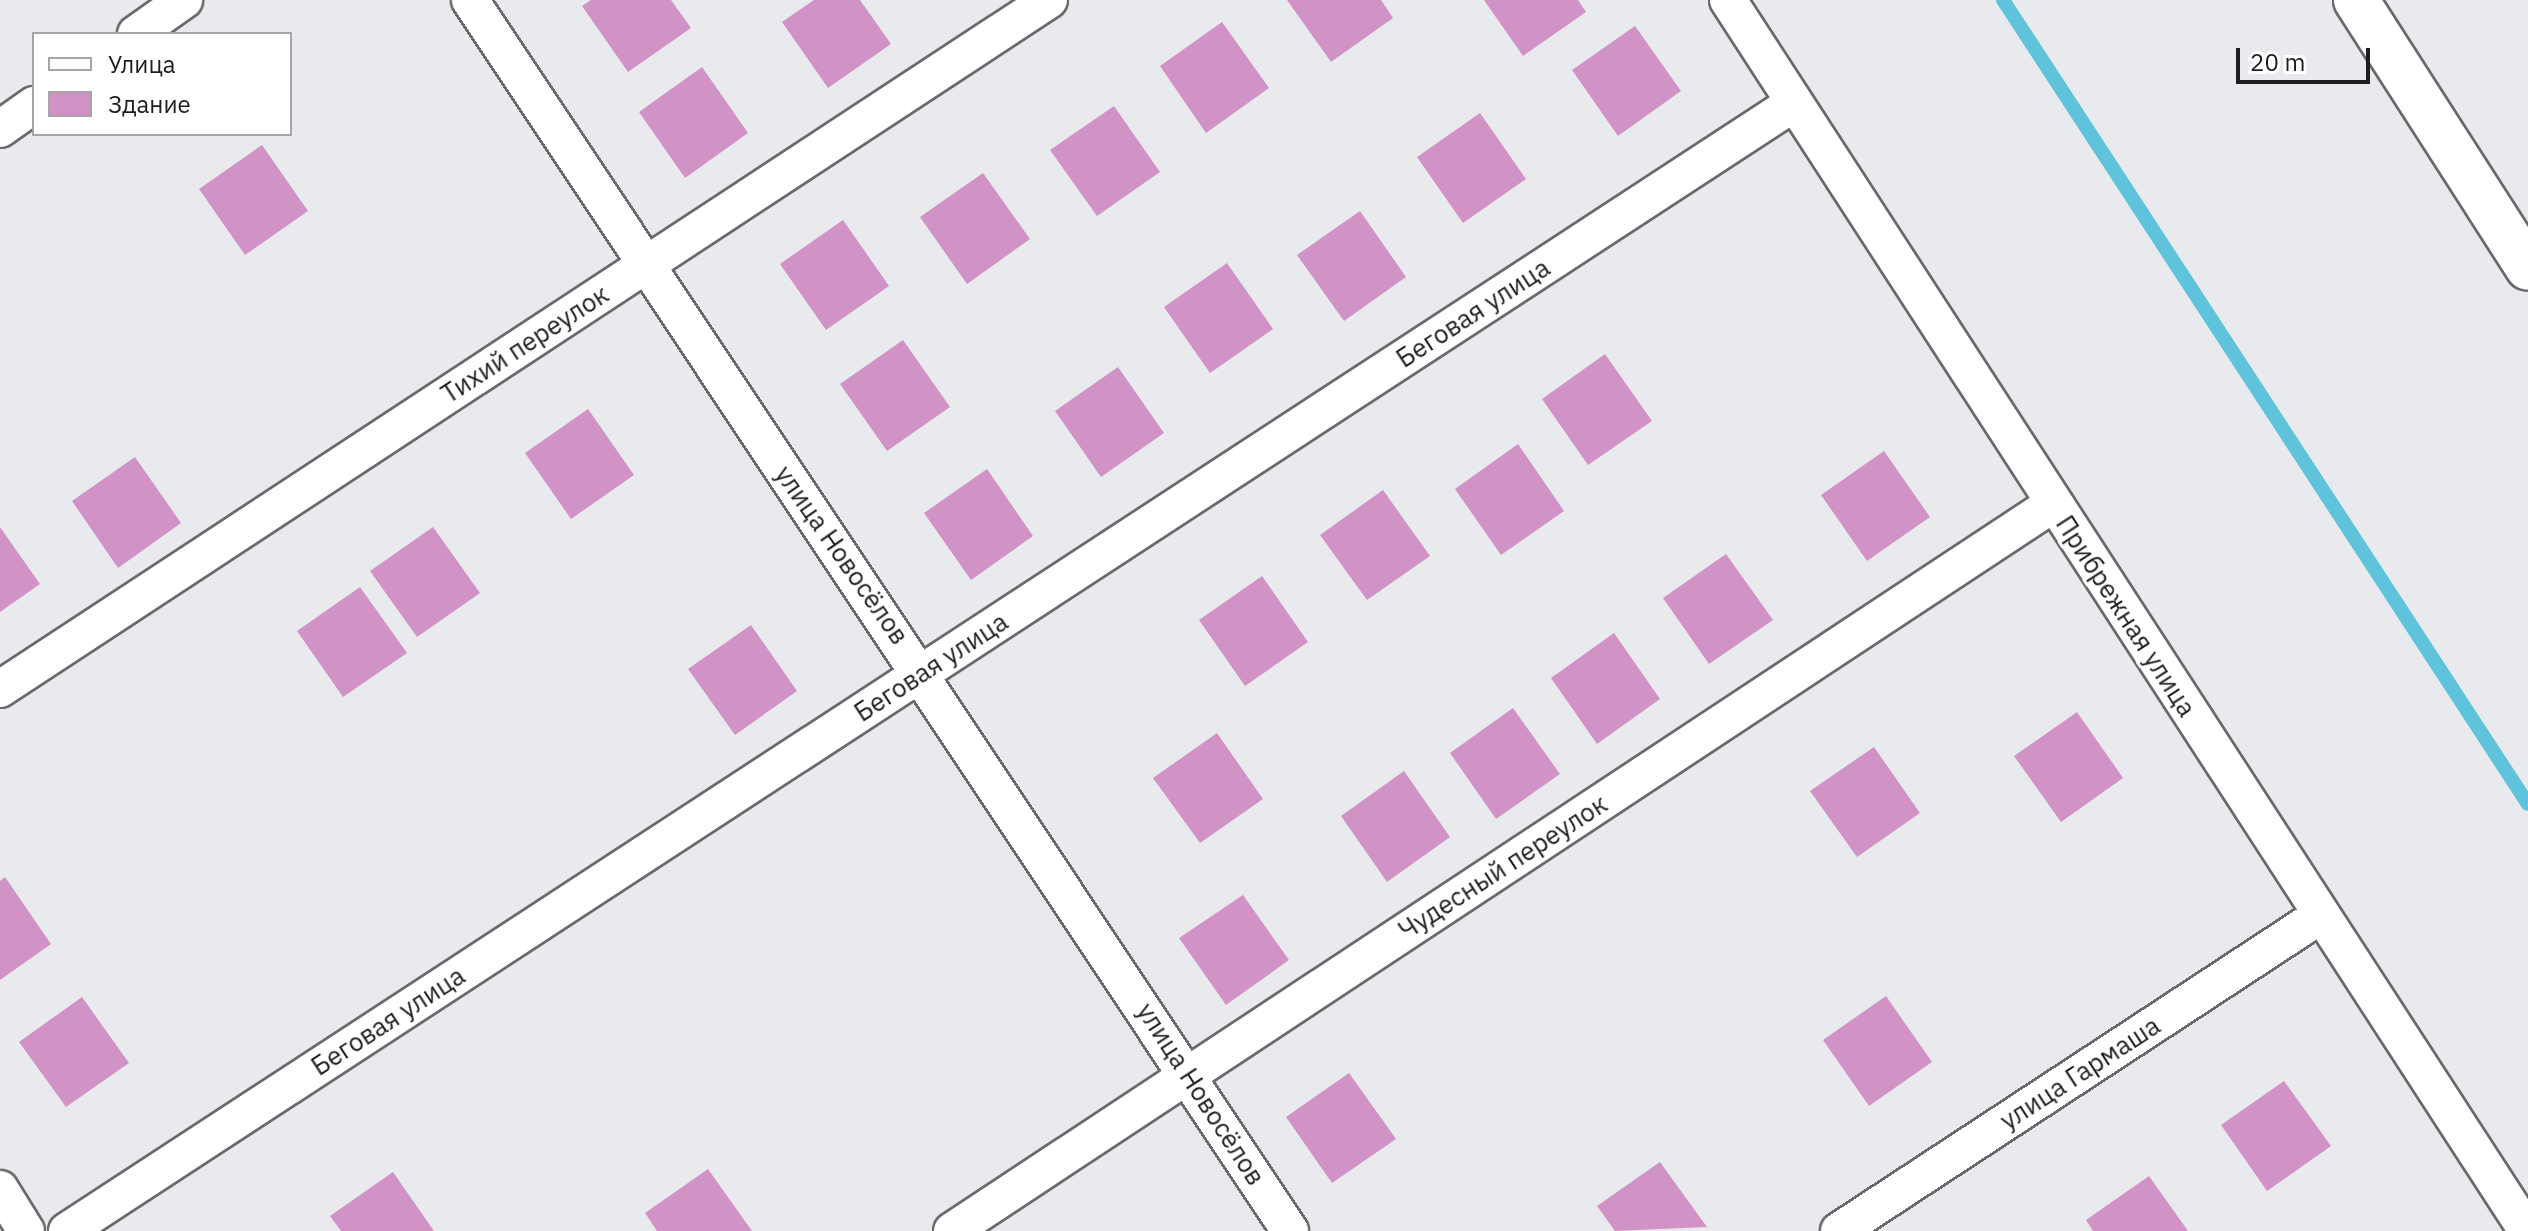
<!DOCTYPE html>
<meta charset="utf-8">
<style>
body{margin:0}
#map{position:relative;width:2528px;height:1231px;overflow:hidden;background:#e9eaed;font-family:"IBM Plex Sans",sans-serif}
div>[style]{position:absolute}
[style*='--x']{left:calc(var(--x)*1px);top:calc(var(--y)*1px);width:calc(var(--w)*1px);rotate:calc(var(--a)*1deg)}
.stream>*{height:14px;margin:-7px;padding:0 7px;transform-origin:7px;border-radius:7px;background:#5ec3db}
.building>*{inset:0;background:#d193c5}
.roads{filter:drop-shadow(2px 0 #696a6c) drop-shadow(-2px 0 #696a6c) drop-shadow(0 2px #696a6c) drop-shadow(0 -2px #696a6c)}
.minor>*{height:36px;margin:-18px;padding:0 18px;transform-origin:18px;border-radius:18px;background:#fff}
.secondary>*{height:44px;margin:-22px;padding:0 22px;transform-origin:22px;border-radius:22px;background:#fff}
span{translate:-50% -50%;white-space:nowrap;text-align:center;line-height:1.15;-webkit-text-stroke:6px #fff;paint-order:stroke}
.street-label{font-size:26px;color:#1e1e1f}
.legend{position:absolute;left:32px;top:32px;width:260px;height:104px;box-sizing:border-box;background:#fff;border:2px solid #a5a5a5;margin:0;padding:10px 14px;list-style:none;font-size:24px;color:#1e1e1f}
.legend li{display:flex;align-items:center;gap:16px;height:40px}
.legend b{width:40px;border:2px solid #a5a5a5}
.scale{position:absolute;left:2236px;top:48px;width:134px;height:36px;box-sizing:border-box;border:4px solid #1e1e1f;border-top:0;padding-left:10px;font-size:24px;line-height:28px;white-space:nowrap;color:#1e1e1f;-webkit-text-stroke:6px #fff;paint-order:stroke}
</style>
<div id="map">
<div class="stream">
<i style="--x:2003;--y:0;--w:960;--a:56.86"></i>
</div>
<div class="building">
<i style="clip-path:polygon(591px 0,671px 0,691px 28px,628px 72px,582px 6px)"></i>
<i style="clip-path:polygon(814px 0,860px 0,891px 44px,828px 88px,782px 22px)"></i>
<i style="clip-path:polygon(1287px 0,1381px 0,1393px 18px,1331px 62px)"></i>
<i style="clip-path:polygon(1484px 0,1578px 0,1586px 12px,1523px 56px)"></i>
<i style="clip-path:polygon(1222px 22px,1269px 88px,1206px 133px,1160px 66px)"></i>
<i style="clip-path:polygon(1635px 26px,1681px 91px,1618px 136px,1572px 70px)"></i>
<i style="clip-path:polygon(702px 67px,748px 133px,685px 178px,639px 112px)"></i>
<i style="clip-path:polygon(1114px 106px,1160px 172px,1097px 216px,1050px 150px)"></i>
<i style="clip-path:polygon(1480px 113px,1526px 179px,1463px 223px,1417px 157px)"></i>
<i style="clip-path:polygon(262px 145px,308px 211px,245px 255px,199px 189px)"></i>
<i style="clip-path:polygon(983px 173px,1030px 239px,967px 284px,920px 217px)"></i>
<i style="clip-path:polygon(1360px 211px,1406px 277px,1344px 321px,1297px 255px)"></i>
<i style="clip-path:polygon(843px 220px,889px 286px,826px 330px,780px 264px)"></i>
<i style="clip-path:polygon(1227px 263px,1273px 329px,1210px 373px,1164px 307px)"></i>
<i style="clip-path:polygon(903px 340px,950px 407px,887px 451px,840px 384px)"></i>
<i style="clip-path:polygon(1605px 354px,1652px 421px,1588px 465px,1542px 399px)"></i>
<i style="clip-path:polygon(1118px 367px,1164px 433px,1101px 477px,1055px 411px)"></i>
<i style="clip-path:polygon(588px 409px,634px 475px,571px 519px,525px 453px)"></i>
<i style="clip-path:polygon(1518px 444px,1564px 511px,1501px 555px,1455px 489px)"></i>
<i style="clip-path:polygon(1884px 451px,1930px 517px,1867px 561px,1821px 495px)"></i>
<i style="clip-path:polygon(135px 457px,181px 523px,118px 568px,72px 501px)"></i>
<i style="clip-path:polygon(987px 469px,1033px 536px,971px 580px,924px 513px)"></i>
<i style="clip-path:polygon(1383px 490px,1430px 556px,1367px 600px,1320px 535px)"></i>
<i style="clip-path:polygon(0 527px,40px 584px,0 612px)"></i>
<i style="clip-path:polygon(433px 527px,480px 593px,417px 637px,370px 571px)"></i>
<i style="clip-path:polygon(1726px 554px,1773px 620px,1709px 664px,1663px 598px)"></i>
<i style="clip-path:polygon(1262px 576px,1308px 642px,1245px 686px,1199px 620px)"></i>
<i style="clip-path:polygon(360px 587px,407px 653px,343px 697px,297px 631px)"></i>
<i style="clip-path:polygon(751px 625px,797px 691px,735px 735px,688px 669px)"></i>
<i style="clip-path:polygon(1614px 633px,1660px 699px,1597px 744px,1551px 678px)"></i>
<i style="clip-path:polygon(1513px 708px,1560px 774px,1496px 819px,1450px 753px)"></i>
<i style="clip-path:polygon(2077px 712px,2123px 778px,2061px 822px,2014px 756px)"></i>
<i style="clip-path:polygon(1217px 733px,1263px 799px,1200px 843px,1153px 778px)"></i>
<i style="clip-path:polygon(1874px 747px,1920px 813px,1857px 857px,1810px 791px)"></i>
<i style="clip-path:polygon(1404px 771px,1450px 837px,1387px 882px,1341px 816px)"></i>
<i style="clip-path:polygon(5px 877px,51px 944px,0 980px,0 881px)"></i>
<i style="clip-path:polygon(1243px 895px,1289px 960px,1226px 1005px,1179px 938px)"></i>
<i style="clip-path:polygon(1886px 996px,1932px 1062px,1869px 1106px,1823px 1040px)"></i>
<i style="clip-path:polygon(82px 997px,129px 1063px,66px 1107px,19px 1042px)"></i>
<i style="clip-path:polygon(1349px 1073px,1396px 1139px,1332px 1183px,1286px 1117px)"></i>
<i style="clip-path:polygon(2284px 1081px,2331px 1146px,2267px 1191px,2221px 1125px)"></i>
<i style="clip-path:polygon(1660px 1162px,1707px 1227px,1615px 1231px,1597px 1206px)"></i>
<i style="clip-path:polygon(708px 1169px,752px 1231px,657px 1231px,645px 1213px)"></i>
<i style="clip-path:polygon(393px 1172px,434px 1231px,341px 1231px,330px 1216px)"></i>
<i style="clip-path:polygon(2149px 1176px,2188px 1231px,2093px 1231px,2086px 1220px)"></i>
</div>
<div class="roads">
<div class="minor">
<i style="--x:470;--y:0;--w:1479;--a:56.33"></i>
<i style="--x:1728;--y:0;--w:1468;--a:57.01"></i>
<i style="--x:136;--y:34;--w:59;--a:-35.3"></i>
<i style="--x:0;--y:129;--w:42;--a:-35.2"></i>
<i style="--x:0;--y:689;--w:1255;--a:-33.3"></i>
<i style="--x:0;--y:1189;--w:49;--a:58.2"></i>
<i style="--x:67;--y:1231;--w:2063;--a:-33.15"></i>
<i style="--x:952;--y:1231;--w:1319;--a:-33.44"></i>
<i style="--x:1839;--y:1231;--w:576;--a:-33.25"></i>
</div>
<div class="secondary">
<i style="--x:2356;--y:0;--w:318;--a:57.3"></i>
</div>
</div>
<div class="street-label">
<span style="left:1473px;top:313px;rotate:-33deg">Беговая улица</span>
<span style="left:525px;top:344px;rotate:-33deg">Тихий переулок</span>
<span style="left:842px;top:555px;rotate:55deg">улица Новосёлов</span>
<span style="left:2126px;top:616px;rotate:57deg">Прибрежная улица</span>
<span style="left:931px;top:667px;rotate:-33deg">Беговая улица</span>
<span style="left:1503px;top:867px;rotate:-33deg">Чудесный переулок</span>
<span style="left:388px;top:1021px;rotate:-33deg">Беговая улица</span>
<span style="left:2080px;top:1073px;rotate:-33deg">улица Гармаша</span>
<span style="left:1201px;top:1094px;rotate:57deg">улица Новосёлов</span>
</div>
<ul class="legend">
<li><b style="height:10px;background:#fff"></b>Улица</li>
<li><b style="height:22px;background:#d193c5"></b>Здание</li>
</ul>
<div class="scale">20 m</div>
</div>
